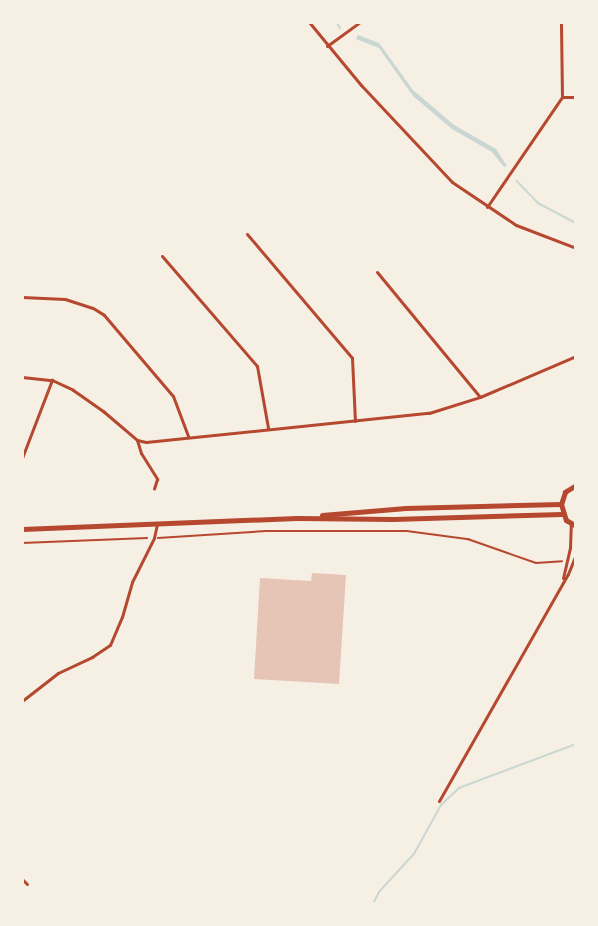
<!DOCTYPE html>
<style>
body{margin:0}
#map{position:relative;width:598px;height:926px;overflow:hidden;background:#f6efe4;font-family:"DM Sans",sans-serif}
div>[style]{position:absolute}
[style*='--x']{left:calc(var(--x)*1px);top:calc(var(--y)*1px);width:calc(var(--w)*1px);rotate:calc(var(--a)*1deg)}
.water>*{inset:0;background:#c9d6d2}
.stream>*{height:1.5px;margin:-0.75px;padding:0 0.75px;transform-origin:0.75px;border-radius:0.75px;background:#c9d6d2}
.building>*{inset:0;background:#e6c5b7}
.path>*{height:1.5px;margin:-0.75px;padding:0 0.75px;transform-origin:0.75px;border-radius:0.75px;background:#b5482f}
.minor>*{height:3px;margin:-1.5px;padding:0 1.5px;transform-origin:1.5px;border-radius:1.5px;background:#b5482f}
.trunk>*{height:5px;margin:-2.5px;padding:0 2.5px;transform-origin:2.5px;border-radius:2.5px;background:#b5482f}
span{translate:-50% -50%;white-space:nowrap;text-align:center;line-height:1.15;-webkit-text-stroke:4.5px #f6efe4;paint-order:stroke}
.frame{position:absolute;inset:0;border:24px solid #f6efe4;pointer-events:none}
</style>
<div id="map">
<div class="water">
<i style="clip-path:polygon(358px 35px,379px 43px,413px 90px,454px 125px,496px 149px,507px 166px,504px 167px,492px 152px,452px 129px,413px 96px,379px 48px,356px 39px)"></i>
</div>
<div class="stream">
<i style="--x:337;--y:22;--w:7;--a:63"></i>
<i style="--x:517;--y:181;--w:30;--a:46"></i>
<i style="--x:538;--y:203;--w:43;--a:27.8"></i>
<i style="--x:373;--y:904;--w:13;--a:-63"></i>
<i style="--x:379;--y:892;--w:52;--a:-47.4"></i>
<i style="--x:414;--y:854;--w:56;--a:-61.1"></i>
<i style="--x:441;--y:805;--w:25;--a:-43"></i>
<i style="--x:459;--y:788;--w:125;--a:-20.6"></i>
</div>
<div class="building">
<i style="clip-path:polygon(312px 573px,346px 575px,339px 684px,254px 679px,260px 578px,311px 581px)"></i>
</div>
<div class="path">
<i style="--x:158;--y:538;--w:108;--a:-3.7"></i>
<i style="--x:266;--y:531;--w:141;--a:0"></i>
<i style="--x:407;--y:531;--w:62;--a:7.5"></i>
<i style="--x:468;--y:539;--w:72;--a:19.4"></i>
<i style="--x:536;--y:563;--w:26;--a:-4"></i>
<i style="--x:22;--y:543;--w:125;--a:-2.3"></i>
</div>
<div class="minor">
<i style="--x:309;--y:22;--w:82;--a:50.5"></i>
<i style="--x:361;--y:85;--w:133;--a:46.8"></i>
<i style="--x:452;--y:182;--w:77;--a:33.9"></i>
<i style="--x:516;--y:225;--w:64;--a:21"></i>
<i style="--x:327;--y:46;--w:41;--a:-36"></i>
<i style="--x:562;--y:97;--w:14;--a:0"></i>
<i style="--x:487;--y:207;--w:133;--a:-55.7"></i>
<i style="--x:562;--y:97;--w:75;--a:-90.8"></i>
<i style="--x:247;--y:234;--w:162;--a:49.7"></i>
<i style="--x:352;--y:358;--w:63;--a:87.3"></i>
<i style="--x:162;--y:256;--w:145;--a:49.2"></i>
<i style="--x:257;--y:366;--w:63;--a:79.9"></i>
<i style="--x:377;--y:272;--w:162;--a:50.5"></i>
<i style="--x:22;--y:297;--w:43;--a:2.7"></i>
<i style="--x:65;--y:299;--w:29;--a:18"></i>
<i style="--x:93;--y:308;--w:13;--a:32"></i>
<i style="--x:104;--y:315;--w:106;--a:49.6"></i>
<i style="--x:173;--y:396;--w:43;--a:69.4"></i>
<i style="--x:22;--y:377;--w:30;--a:6"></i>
<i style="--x:52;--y:380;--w:23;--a:25"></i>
<i style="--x:73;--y:390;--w:37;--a:35"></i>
<i style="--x:103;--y:411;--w:45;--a:40.5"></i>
<i style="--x:137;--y:440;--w:14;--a:73"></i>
<i style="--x:141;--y:453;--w:31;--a:58"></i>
<i style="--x:157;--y:479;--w:10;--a:107"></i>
<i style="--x:137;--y:440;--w:9;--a:13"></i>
<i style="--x:146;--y:442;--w:284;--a:-5.9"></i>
<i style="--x:429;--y:413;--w:53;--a:-17.4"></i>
<i style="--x:480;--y:397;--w:104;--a:-23.1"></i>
<i style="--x:22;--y:458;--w:84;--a:-69"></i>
<i style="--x:563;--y:578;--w:31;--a:-77"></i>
<i style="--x:570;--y:548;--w:23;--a:-88"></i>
<i style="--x:22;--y:701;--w:46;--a:-37.9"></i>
<i style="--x:58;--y:673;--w:38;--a:-25"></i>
<i style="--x:92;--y:657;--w:22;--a:-34"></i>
<i style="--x:110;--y:645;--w:30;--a:-67"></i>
<i style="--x:122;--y:617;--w:36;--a:-74"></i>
<i style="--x:132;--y:582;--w:49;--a:-63.4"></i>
<i style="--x:154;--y:538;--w:14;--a:-78"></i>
<i style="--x:439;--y:801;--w:261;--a:-60.4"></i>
<i style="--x:568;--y:574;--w:22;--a:-68"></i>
<i style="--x:22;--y:879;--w:7;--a:45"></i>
</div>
<div class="trunk">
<i style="--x:576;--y:485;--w:13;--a:148"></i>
<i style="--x:565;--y:492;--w:13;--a:108"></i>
<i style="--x:561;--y:504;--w:17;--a:73"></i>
<i style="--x:566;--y:520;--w:12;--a:31"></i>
<i style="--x:322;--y:515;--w:84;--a:-4.8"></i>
<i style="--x:406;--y:508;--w:155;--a:-1.5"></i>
<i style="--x:22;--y:529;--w:275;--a:-2.3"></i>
<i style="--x:297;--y:518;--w:96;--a:0.6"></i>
<i style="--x:393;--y:519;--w:169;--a:-1.7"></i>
</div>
<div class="frame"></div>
</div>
